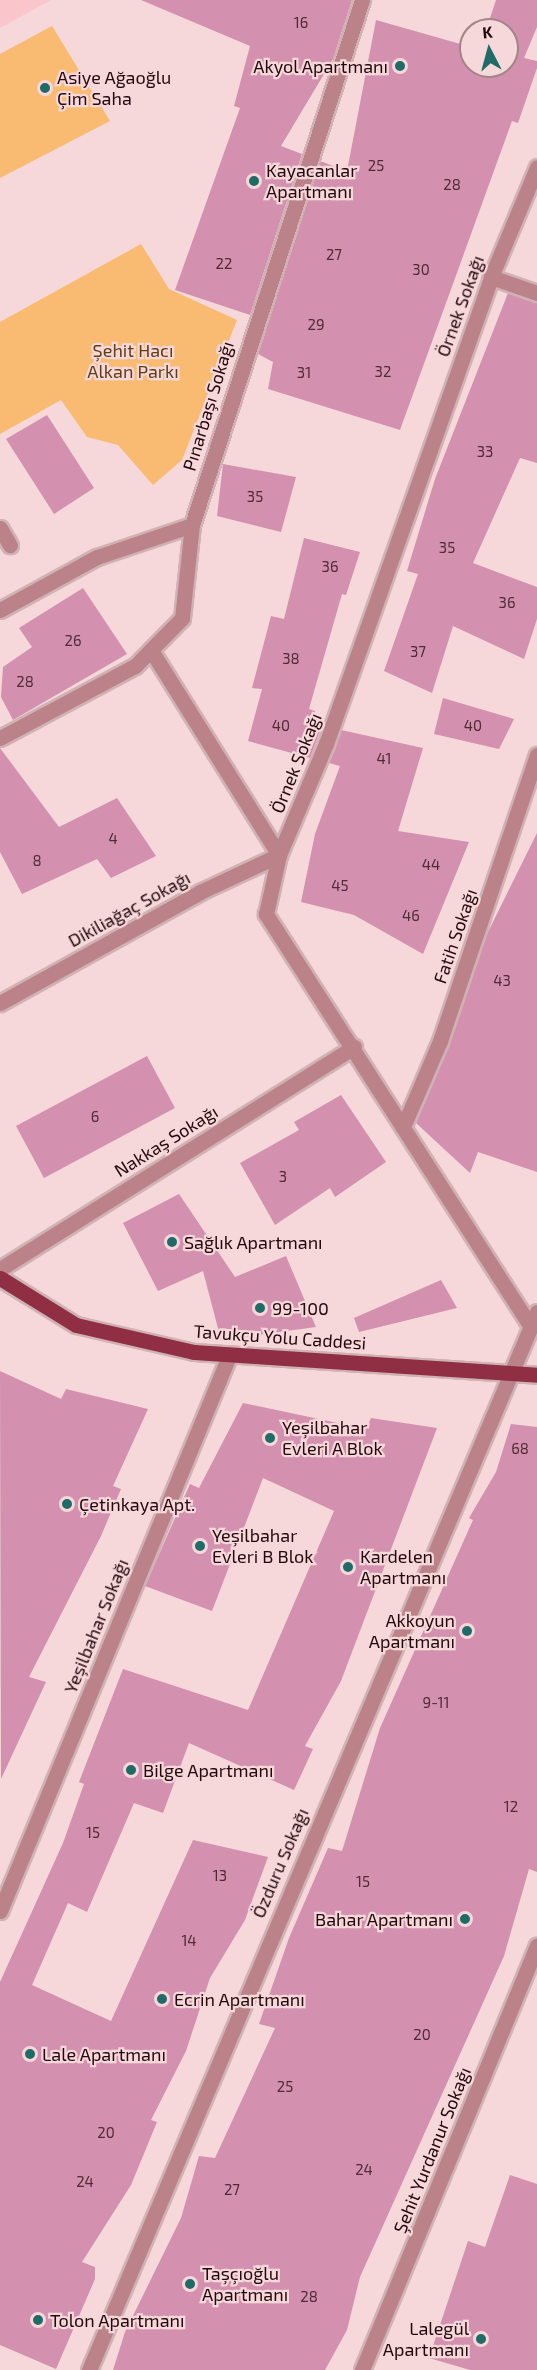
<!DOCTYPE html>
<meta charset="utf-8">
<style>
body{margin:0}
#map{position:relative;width:537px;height:2370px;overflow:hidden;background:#f6d7da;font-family:"Exo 2",sans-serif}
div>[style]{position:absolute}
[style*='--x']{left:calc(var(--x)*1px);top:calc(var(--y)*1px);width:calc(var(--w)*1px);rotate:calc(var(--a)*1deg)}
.built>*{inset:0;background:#fac6cc}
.green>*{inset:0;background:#f8bb71}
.building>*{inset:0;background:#d391af}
.roads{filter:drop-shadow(2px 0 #d0b2b5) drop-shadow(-2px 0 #d0b2b5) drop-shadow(0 2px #d0b2b5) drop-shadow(0 -2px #d0b2b5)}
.minor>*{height:15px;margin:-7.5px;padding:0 7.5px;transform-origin:7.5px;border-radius:7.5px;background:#bb828a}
.primary>*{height:15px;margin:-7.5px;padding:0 7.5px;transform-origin:7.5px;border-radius:7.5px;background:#902e44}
.dots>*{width:16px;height:16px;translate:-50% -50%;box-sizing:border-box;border:3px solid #f6d7da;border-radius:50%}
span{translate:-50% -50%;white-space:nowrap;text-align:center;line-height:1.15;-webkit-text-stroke:4.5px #f6d7da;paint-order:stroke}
.number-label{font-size:15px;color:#4f2b36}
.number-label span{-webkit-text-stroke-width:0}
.poi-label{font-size:18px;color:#23090e}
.right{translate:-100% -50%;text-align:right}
.left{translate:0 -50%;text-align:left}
.street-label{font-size:18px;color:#23090e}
.park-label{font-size:18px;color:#603f12}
.north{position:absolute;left:459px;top:18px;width:60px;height:60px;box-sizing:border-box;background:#f6d7da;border:2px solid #a28588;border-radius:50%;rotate:354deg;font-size:16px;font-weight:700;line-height:24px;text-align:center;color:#23090e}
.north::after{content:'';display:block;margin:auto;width:21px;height:27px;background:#1f6b67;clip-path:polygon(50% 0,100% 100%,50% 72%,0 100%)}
</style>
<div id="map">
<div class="built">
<i style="clip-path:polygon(0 0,51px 0,0 28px)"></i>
</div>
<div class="green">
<i style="clip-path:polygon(52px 26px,110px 121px,0 178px,0 54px)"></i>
<i style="clip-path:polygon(141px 244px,169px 289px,237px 320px,182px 460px,153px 485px,118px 445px,87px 437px,61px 400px,0 434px,0 322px)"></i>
</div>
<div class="building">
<i style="clip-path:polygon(141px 0,352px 0,333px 59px,281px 146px,302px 154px,250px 315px,175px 290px,240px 108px,234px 106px,250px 46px)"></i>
<i style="clip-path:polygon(496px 0,537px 0,537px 27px,524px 58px,537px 61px,537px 68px,518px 123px,512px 121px,400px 430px,268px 389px,273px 362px,258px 354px,320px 161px,347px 171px,376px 20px,471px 47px,471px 66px,507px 66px,507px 30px,486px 30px)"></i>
<i style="clip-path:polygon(508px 293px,537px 303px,537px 463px,520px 458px,473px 563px,537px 587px,537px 619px,524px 659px,453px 626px,432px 693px,384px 671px,418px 574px,407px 571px,435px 479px)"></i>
<i style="clip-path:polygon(47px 415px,94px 488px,54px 514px,6px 439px)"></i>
<i style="clip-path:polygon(223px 464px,296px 477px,281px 532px,217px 516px)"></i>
<i style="clip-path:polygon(304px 538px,360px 552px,346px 595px,342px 594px,309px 709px,315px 711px,312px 723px,322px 726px,310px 758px,248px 741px,262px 689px,252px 688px,271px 616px,284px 619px)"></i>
<i style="clip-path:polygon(83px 588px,127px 654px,13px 720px,1px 697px,3px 667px,32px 647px,19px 628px)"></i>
<i style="clip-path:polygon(443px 698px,514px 719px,499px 749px,434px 734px)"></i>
<i style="clip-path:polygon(341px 730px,423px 748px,398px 831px,469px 842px,423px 954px,354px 915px,301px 902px,315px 834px,340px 766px,329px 763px)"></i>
<i style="clip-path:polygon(0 748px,59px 827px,117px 798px,156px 856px,111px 878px,97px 859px,22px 894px,0 852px)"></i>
<i style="clip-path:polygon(537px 833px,537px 1172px,478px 1152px,470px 1173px,416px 1123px,486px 936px)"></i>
<i style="clip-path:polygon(147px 1056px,175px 1108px,44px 1178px,16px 1126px)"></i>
<i style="clip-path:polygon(341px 1095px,386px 1162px,335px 1197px,330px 1188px,275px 1225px,240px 1163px,299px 1130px,294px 1122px)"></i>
<i style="clip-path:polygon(179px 1194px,235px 1277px,286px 1256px,316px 1327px,221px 1340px,203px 1271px,158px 1291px,123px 1223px)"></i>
<i style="clip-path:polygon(441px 1280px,457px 1308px,359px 1332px,354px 1318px)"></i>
<i style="clip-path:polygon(0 1371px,61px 1399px,66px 1389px,148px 1409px,113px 1486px,121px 1489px,101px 1536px,29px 1677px,46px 1682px,1px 1779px)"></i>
<i style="clip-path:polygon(243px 1403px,366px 1429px,371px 1418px,437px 1428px,341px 1681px,305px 1746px,313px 1749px,294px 1790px,189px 1743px,163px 1813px,134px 1803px,87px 1912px,68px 1903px,32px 1985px,111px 2021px,193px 1840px,268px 1857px,245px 1920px,210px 1978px,186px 2051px,151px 2120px,157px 2122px,131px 2185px,82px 2262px,95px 2267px,95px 2279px,56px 2369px,0 2345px,0 1982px,63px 1843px,84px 1784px,79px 1782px,123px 1669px,248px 1710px,334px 1511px,263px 1478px,212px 1611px,145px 1586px,190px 1484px,199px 1488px)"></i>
<i style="clip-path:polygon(511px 1424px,537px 1427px,537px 1872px,529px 1869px,504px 1956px,360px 2277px,347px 2330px,325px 2370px,113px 2370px,125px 2332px,181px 2218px,199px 2156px,215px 2158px,275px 2028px,259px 2024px,289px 1938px,328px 1848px,342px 1851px,380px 1728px,473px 1520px,469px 1518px,496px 1472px)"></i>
<i style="clip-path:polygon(510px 2175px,537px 2184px,537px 2370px,470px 2370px,429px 2358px,468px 2241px,485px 2247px)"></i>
</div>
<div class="roads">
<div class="minor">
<i style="--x:491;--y:277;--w:49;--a:19.2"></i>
<i style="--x:0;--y:528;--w:20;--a:60"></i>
<i style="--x:0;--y:610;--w:111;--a:-28.7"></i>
<i style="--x:97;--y:557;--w:100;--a:-18.6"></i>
<i style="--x:0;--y:738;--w:153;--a:-28.1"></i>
<i style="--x:135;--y:666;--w:67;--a:-45.6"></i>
<i style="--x:182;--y:618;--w:94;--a:-83.9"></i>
<i style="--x:192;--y:525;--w:552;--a:-72.06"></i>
<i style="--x:0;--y:1003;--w:229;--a:-29"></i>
<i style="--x:200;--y:892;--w:87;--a:-25.1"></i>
<i style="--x:279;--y:855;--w:242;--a:-122"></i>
<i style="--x:403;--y:1127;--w:94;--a:-66.7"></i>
<i style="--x:440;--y:1041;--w:302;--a:-71.3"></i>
<i style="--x:0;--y:1269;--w:418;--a:-32.1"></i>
<i style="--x:531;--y:1327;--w:491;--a:-122.7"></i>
<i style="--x:266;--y:914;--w:60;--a:-77.6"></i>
<i style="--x:279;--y:855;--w:121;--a:-67.1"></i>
<i style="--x:326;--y:744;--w:495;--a:-70.5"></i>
<i style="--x:491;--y:277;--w:119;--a:-67.3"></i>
<i style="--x:0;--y:1911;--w:600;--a:-67.58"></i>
<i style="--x:89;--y:2370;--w:1149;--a:-67.05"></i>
<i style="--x:362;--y:2370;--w:459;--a:-67.6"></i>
</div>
<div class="primary">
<i style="--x:0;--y:1278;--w:89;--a:31.7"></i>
<i style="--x:76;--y:1325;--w:121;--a:12.9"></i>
<i style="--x:194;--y:1352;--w:344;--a:3.8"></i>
</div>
</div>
<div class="dots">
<i style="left:400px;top:66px;background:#1f6b67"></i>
<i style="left:45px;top:88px;background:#1f6b67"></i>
<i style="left:254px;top:181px;background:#1f6b67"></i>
<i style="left:172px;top:1242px;background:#1f6b67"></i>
<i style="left:260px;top:1308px;background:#1f6b67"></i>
<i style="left:270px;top:1438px;background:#1f6b67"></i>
<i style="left:67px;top:1504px;background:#1f6b67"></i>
<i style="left:200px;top:1546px;background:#1f6b67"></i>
<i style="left:348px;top:1567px;background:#1f6b67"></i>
<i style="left:467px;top:1631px;background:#1f6b67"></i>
<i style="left:131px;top:1770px;background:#1f6b67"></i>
<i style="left:465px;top:1919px;background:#1f6b67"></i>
<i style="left:162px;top:1999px;background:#1f6b67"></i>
<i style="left:30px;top:2054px;background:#1f6b67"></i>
<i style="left:190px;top:2284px;background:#1f6b67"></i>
<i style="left:38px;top:2320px;background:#1f6b67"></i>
<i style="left:481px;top:2339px;background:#1f6b67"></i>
</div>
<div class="number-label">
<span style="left:301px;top:23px">16</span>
<span style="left:376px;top:166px">25</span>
<span style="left:452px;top:185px">28</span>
<span style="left:334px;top:255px">27</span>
<span style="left:224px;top:264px">22</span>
<span style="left:421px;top:270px">30</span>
<span style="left:316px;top:325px">29</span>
<span style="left:383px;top:372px">32</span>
<span style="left:304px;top:373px">31</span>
<span style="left:485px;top:452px">33</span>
<span style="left:255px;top:497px">35</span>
<span style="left:447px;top:548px">35</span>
<span style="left:330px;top:567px">36</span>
<span style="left:507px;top:603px">36</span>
<span style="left:73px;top:641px">26</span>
<span style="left:418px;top:652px">37</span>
<span style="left:291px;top:659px">38</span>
<span style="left:25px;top:682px">28</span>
<span style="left:281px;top:726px">40</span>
<span style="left:473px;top:726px">40</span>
<span style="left:384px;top:759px">41</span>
<span style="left:113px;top:839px">4</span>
<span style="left:37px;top:861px">8</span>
<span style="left:431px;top:865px">44</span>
<span style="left:340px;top:886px">45</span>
<span style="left:411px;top:916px">46</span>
<span style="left:502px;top:981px">43</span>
<span style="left:95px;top:1117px">6</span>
<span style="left:283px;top:1177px">3</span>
<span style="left:520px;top:1449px">68</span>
<span style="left:436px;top:1703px">9-11</span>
<span style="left:511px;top:1807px">12</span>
<span style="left:93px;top:1833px">15</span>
<span style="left:220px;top:1876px">13</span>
<span style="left:363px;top:1882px">15</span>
<span style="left:189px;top:1941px">14</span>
<span style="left:422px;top:2035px">20</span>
<span style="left:285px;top:2087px">25</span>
<span style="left:106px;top:2133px">20</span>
<span style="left:364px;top:2170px">24</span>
<span style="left:85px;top:2182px">24</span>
<span style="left:232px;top:2190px">27</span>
<span style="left:309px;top:2297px">28</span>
</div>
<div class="poi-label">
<span class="right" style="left:388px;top:66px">Akyol Apartmanı</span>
<span class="left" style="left:57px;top:88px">Asiye Ağaoğlu<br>Çim Saha</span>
<span class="left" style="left:266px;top:181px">Kayacanlar<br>Apartmanı</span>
<span class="left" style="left:184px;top:1242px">Sağlık Apartmanı</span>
<span class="left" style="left:272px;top:1308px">99-100</span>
<span class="left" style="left:282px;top:1438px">Yeşilbahar<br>Evleri A Blok</span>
<span class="left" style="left:79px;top:1504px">Çetinkaya Apt.</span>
<span class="left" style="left:212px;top:1546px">Yeşilbahar<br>Evleri B Blok</span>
<span class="left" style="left:360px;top:1567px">Kardelen<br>Apartmanı</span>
<span class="right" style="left:455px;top:1631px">Akkoyun<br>Apartmanı</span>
<span class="left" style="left:143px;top:1770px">Bilge Apartmanı</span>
<span class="right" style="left:453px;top:1919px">Bahar Apartmanı</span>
<span class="left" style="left:174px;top:1999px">Ecrin Apartmanı</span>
<span class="left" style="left:42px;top:2054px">Lale Apartmanı</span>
<span class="left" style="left:202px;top:2284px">Taşçıoğlu<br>Apartmanı</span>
<span class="left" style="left:50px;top:2320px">Tolon Apartmanı</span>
<span class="right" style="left:469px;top:2339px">Lalegül<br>Apartmanı</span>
</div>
<div class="street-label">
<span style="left:460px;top:306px;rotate:-70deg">Örnek Sokağı</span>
<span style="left:208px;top:406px;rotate:-73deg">Pınarbaşı Sokağı</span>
<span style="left:296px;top:763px;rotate:-68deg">Örnek Sokağı</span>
<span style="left:129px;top:909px;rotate:-29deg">Dikiliağaç Sokağı</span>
<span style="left:455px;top:936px;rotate:-71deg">Fatih Sokağı</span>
<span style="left:166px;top:1141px;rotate:-32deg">Nakkaş Sokağı</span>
<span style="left:280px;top:1337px;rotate:4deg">Tavukçu Yolu Caddesi</span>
<span style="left:96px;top:1626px;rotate:-68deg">Yeşilbahar Sokağı</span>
<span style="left:280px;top:1863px;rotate:-67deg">Özduru Sokağı</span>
<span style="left:432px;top:2150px;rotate:-68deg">Şehit Yurdanur Sokağı</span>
</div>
<div class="park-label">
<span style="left:133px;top:361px">Şehit Hacı<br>Alkan Parkı</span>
</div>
<div class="north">K</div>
</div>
